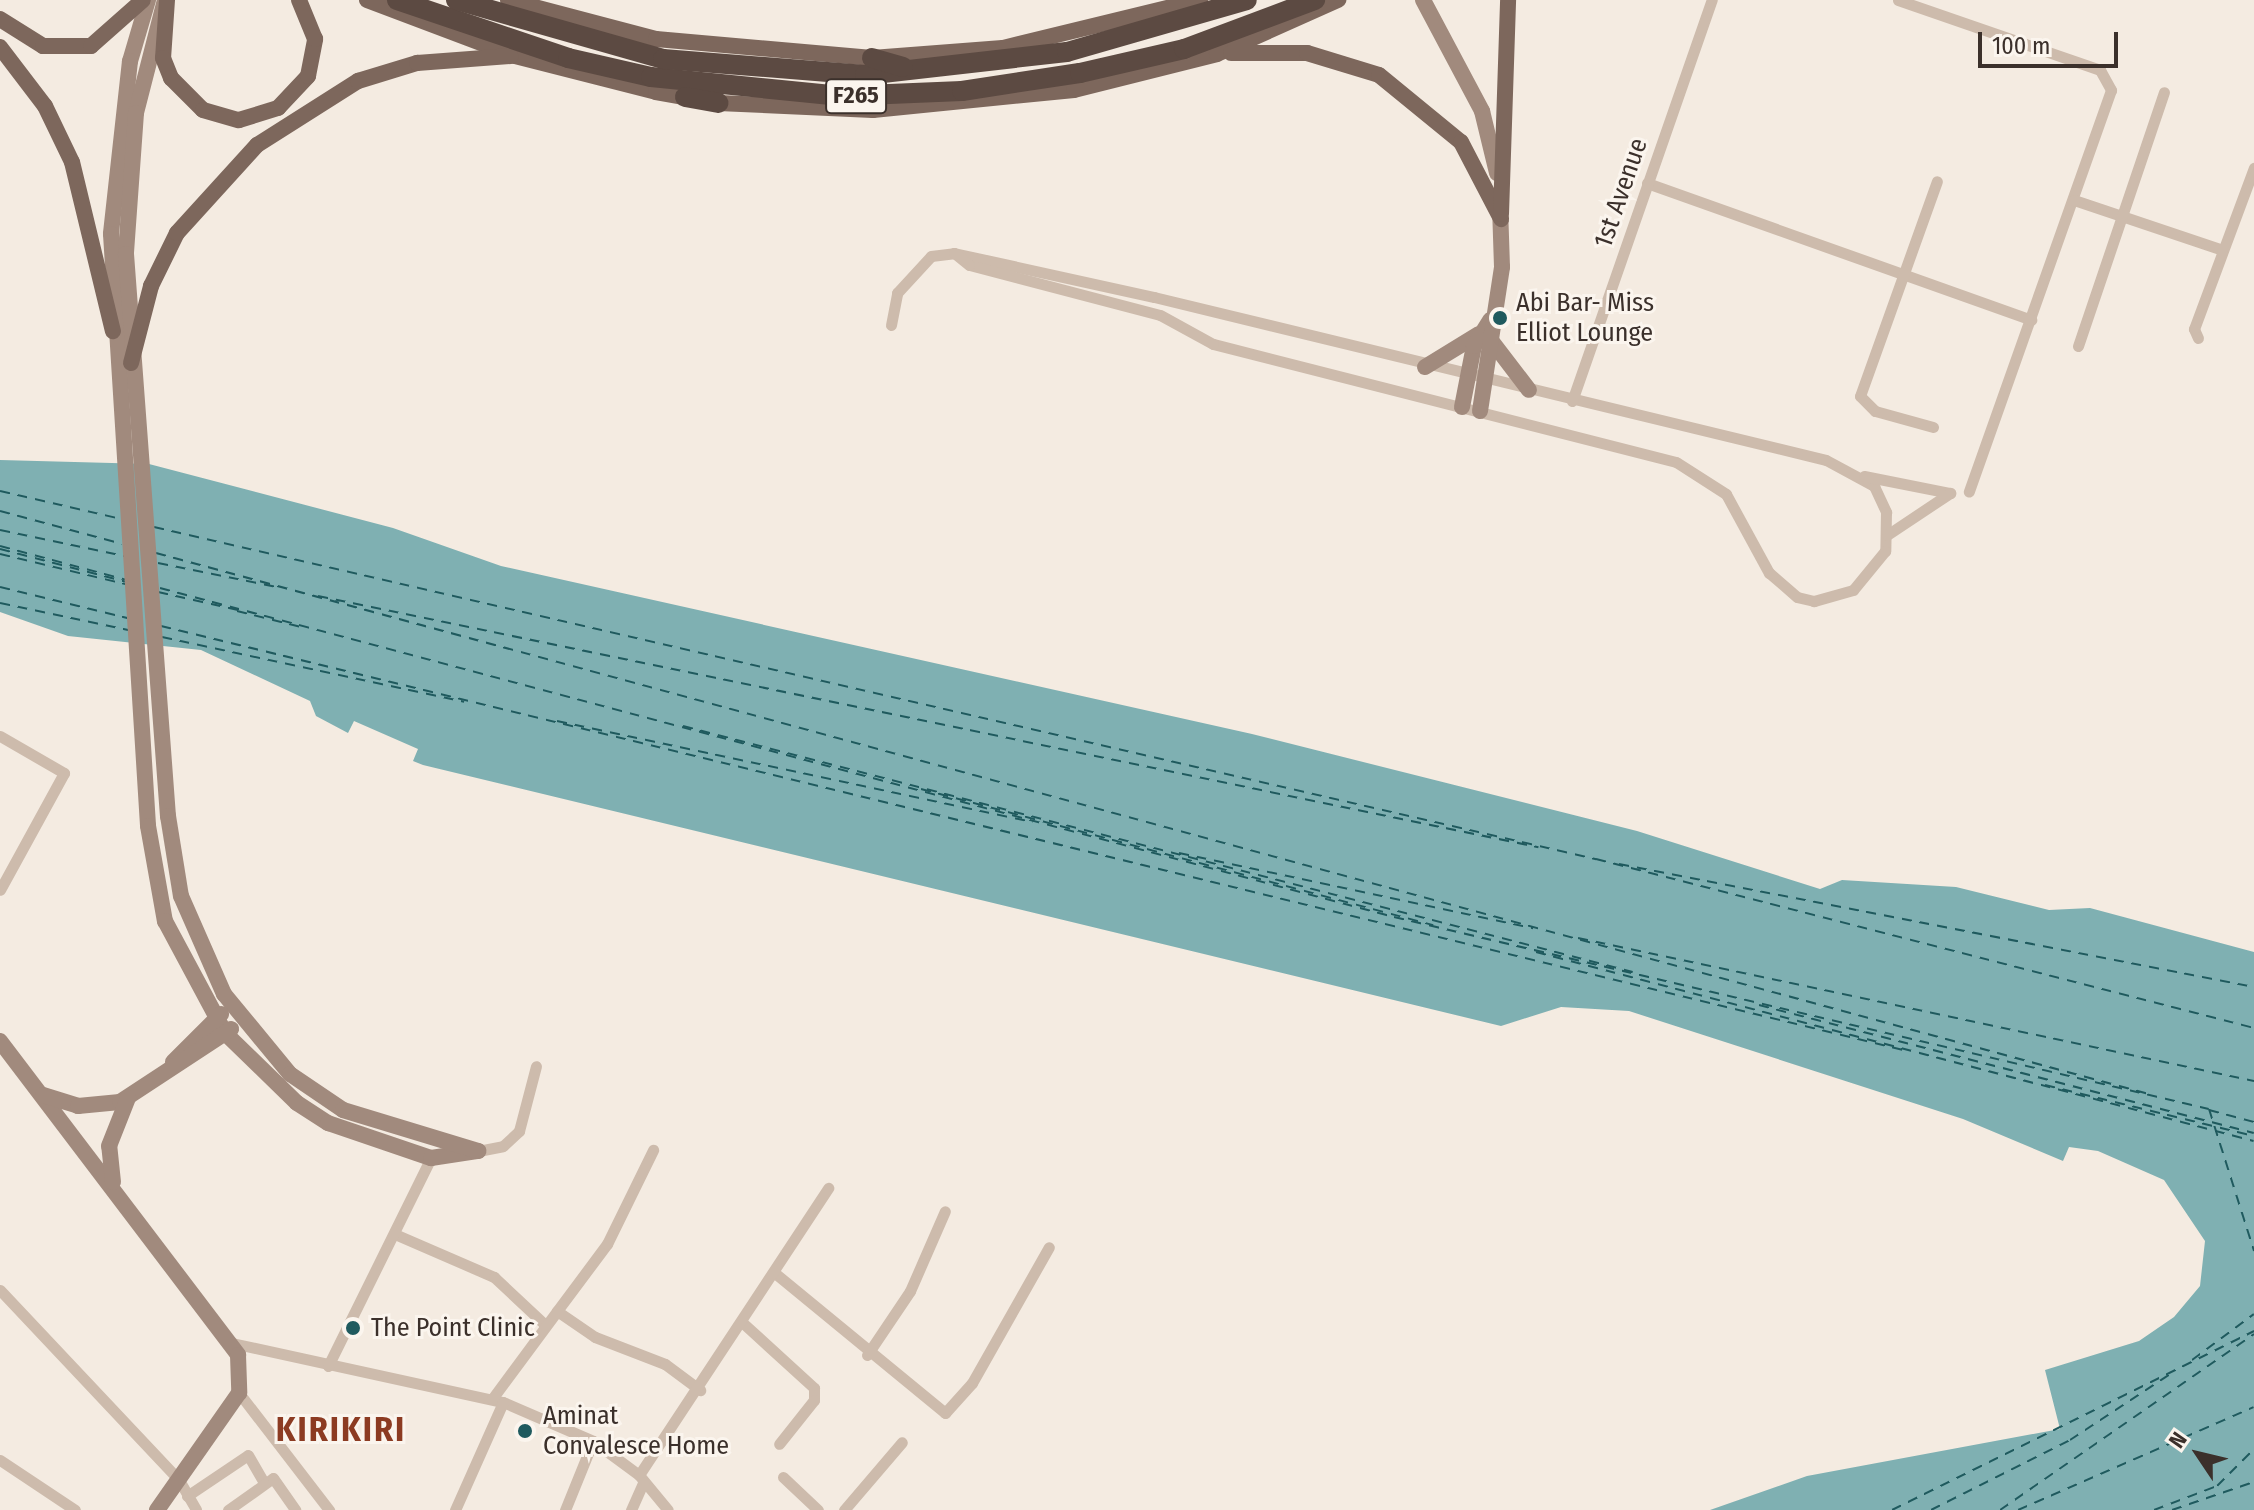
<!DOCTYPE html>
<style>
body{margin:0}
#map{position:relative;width:2254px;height:1510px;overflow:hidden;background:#f4ebe1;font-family:"Fira Sans Condensed",sans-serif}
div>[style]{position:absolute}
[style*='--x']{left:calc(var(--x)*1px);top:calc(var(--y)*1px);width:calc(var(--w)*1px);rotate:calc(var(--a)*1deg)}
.water>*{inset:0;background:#7fb0b2}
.ferry>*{height:2px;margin-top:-1px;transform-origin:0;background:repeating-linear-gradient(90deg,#1f5a5e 0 10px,transparent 0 18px)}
.street>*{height:11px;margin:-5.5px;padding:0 5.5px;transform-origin:5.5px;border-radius:5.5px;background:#cdbbac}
.secondary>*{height:16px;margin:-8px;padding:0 8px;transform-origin:8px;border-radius:8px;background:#a18a7d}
.primary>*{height:16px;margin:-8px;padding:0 8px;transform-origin:8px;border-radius:8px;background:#7d675c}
.highway>*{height:20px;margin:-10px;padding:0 10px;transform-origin:10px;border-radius:10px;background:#5c4a42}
.dots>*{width:22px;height:22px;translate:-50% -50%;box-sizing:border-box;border:4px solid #fbf5ee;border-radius:50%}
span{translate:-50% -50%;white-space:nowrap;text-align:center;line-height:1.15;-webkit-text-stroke:6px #fbf5ee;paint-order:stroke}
.shield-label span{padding:2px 6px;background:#fbf5ee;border:2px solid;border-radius:6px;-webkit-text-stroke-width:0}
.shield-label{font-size:24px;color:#3b302b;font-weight:700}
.street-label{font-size:26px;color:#3b302b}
.poi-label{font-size:26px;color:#3b302b}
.left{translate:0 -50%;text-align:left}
.district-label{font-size:34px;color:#8c3b22;font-weight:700;letter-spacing:2px}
.north{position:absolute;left:2158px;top:1414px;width:80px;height:80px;-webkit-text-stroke:6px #fbf5ee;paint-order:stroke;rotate:305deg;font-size:22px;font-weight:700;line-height:32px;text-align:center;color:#3b302b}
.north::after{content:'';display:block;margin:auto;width:28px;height:36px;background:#3b302b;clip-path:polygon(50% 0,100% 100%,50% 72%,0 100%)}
.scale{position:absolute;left:1978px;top:32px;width:140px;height:36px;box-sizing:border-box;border:4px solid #3b302b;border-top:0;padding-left:10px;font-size:24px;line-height:28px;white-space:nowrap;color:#3b302b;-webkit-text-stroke:6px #fbf5ee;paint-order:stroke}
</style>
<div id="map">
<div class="water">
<i style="clip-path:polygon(0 460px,149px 464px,393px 528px,501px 566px,1252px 734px,1637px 831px,1820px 889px,1842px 880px,1956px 887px,2049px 910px,2090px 908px,2254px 952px,2254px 1510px,1710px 1510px,1807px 1476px,2060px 1429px,2045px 1370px,2139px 1341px,2174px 1317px,2200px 1286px,2205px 1241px,2164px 1180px,2098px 1151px,2069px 1147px,2063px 1161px,1963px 1119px,1629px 1011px,1561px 1007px,1501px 1026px,423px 765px,413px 761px,418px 749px,354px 721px,348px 733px,316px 716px,310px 701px,201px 650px,68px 636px,0 612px)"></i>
</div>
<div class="ferry">
<i style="--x:0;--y:491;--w:124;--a:13"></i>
<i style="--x:0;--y:511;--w:126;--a:15.1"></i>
<i style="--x:154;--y:527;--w:1480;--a:12.97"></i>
<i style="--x:1596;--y:859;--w:679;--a:14.4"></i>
<i style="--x:0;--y:530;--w:127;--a:11.8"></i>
<i style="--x:0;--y:546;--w:131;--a:15"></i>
<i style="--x:0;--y:549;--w:131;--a:14.6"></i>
<i style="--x:156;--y:553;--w:2065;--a:15.19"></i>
<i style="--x:0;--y:554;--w:129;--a:13.5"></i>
<i style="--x:158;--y:563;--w:121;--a:11.4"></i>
<i style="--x:0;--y:587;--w:131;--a:13.7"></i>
<i style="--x:160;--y:588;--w:1277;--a:14.93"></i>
<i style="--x:1394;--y:917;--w:837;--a:13.26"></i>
<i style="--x:2209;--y:1109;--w:149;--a:72.4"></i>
<i style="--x:158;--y:592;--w:82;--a:12.7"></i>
<i style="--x:318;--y:596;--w:1246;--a:11.63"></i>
<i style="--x:0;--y:603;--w:131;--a:11.9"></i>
<i style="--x:237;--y:611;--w:66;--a:14"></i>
<i style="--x:161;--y:626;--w:1793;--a:13.68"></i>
<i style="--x:162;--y:637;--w:309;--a:12.1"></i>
<i style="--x:557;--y:721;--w:486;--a:12"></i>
<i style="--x:683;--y:726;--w:981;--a:14.52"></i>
<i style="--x:921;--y:789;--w:530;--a:14.88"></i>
<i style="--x:1179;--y:853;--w:362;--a:12"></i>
<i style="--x:1619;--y:864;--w:647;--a:10.96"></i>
<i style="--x:1578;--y:938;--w:691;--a:11.94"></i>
<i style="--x:1536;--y:952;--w:742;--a:14.75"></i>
<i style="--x:1759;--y:1005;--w:511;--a:14.5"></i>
<i style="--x:2045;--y:1085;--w:215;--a:13.7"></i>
<i style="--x:2209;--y:1110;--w:47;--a:14.9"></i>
<i style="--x:2192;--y:1360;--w:77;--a:-36.6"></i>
<i style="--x:1892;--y:1510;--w:404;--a:-26.3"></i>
<i style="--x:1931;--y:1510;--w:156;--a:-26.7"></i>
<i style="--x:2070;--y:1440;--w:123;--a:-33.4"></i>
<i style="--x:2000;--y:1510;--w:309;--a:-34.7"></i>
<i style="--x:2018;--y:1510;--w:257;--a:-23.6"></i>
<i style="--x:2154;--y:1510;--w:67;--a:-20.9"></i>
<i style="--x:2217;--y:1486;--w:52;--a:-45"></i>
<i style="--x:2172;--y:1510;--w:87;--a:-18.9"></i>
</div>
<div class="street">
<i style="--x:1898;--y:0;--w:214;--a:19.1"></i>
<i style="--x:2100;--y:70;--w:23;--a:61"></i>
<i style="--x:2111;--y:90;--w:426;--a:109.5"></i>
<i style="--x:1647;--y:183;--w:408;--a:19.6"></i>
<i style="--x:2074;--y:200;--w:157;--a:18.6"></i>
<i style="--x:891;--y:325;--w:33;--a:-79"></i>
<i style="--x:897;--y:293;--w:50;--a:-47.4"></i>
<i style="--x:931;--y:256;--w:23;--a:-7"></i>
<i style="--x:954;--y:253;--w:205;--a:12.4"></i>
<i style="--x:1154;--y:297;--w:691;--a:13.63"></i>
<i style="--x:1826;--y:460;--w:55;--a:28.4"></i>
<i style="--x:1874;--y:486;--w:29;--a:65"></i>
<i style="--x:1886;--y:512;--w:39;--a:91"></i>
<i style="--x:1885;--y:551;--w:50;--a:129.4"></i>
<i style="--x:1853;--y:590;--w:41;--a:164.2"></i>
<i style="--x:1814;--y:601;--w:17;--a:-167"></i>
<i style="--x:1797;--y:597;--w:37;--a:-139"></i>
<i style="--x:1769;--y:573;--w:90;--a:-118.6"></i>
<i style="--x:1726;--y:494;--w:59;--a:-147.4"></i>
<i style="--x:1676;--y:462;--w:478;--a:-165.7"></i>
<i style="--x:1213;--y:344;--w:60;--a:-151.3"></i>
<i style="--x:1160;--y:315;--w:197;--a:-165.3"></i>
<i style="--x:969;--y:265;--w:19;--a:-141"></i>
<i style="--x:2198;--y:338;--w:10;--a:-114"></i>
<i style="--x:2194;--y:329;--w:172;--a:-69.6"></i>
<i style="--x:2078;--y:346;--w:268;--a:-71.3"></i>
<i style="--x:1572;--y:401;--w:425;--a:-70.8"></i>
<i style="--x:1933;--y:427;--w:60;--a:-164.6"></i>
<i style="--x:1875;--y:411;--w:21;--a:-135"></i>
<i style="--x:1860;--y:396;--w:228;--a:-70.3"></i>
<i style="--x:1864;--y:476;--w:88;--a:11.2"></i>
<i style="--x:1887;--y:535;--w:76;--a:-33.7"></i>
<i style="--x:0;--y:736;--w:74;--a:30"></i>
<i style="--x:64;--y:773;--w:133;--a:118.7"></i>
<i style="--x:478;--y:1151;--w:25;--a:-11"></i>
<i style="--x:503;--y:1146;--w:22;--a:-43"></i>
<i style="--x:519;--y:1131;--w:67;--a:-75.3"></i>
<i style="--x:397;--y:1235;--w:106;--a:23.4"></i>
<i style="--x:494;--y:1277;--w:67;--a:43.2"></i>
<i style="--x:776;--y:1274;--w:219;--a:39.4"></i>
<i style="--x:945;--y:1413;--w:40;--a:-48"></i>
<i style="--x:972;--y:1383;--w:156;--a:-60.5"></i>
<i style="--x:0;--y:1290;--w:261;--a:46.7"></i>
<i style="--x:179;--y:1480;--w:34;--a:60"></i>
<i style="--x:557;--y:1311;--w:84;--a:-53.3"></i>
<i style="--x:607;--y:1244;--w:105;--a:-63.9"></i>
<i style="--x:744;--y:1324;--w:95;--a:42.4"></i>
<i style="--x:814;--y:1388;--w:12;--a:90"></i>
<i style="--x:814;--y:1400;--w:56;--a:128.5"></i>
<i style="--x:232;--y:1343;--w:277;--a:12.3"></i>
<i style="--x:503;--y:1402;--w:98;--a:23.4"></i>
<i style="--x:593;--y:1441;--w:57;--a:36.5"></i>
<i style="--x:639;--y:1475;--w:45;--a:50.4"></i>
<i style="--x:867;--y:1355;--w:77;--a:-56.1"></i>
<i style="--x:910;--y:1291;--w:87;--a:-66.4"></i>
<i style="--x:328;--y:1366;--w:232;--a:-63.7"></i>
<i style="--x:239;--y:1393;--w:148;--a:52.4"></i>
<i style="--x:492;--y:1399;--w:109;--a:-53.5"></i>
<i style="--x:557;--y:1311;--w:46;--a:34.4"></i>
<i style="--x:595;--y:1337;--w:75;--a:21.1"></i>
<i style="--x:665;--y:1364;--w:44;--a:36.6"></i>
<i style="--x:0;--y:1460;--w:90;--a:33.7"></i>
<i style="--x:639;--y:1475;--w:344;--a:-56.6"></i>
<i style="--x:783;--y:1477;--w:48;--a:43.3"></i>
<i style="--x:187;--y:1496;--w:73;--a:-33.9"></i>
<i style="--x:248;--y:1455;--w:32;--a:60"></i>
<i style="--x:228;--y:1510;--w:55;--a:-35.4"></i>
<i style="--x:273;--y:1478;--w:39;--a:55"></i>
<i style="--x:455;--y:1510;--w:118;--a:-66"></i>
<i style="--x:565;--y:1510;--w:74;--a:-67.9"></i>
<i style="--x:631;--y:1510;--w:30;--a:-66"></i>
<i style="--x:844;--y:1510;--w:89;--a:-49.5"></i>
</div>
<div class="secondary">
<i style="--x:148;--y:0;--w:64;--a:106.4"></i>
<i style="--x:130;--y:61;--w:174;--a:96.3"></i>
<i style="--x:111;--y:234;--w:593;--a:86.42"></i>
<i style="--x:148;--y:826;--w:97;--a:79.9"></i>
<i style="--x:165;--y:921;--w:127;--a:61.8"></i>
<i style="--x:225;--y:1033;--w:100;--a:44.2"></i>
<i style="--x:297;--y:1103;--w:37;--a:33"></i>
<i style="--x:328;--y:1123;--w:109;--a:18.8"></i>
<i style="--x:431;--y:1158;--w:48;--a:-8.5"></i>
<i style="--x:165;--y:0;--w:117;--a:104.4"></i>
<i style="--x:136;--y:113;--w:141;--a:94.1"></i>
<i style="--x:126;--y:254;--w:564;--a:85.73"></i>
<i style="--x:168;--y:816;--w:81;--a:80.8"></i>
<i style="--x:181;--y:896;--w:107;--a:66.3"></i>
<i style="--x:224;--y:994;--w:104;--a:50.5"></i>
<i style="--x:290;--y:1074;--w:64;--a:34.2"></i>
<i style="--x:343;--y:1110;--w:141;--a:16.9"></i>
<i style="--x:1423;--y:0;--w:126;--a:62"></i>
<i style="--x:1482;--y:111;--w:64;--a:76.4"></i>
<i style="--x:1490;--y:339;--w:64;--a:52.6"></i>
<i style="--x:1425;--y:367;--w:63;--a:-31.4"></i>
<i style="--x:1462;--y:407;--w:62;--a:-78.9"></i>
<i style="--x:1474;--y:346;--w:31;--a:-58"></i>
<i style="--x:1480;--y:411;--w:146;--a:-81.3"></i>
<i style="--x:1502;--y:267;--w:59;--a:-91.9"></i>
<i style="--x:0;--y:1041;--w:394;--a:52.8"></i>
<i style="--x:238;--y:1355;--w:38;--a:88"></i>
<i style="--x:239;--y:1393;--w:143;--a:125"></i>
<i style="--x:173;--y:1062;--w:68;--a:-45"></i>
<i style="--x:43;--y:1095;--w:37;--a:17"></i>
<i style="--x:78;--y:1106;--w:42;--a:-5.4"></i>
<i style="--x:120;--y:1102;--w:133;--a:-33.3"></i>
<i style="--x:113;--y:1182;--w:36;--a:-96"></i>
<i style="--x:109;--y:1146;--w:52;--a:-68.4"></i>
</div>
<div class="primary">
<i style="--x:167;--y:0;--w:58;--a:93.9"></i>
<i style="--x:163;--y:58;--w:22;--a:68"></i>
<i style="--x:171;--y:78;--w:45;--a:45"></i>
<i style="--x:203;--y:110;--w:37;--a:16"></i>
<i style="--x:239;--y:120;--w:41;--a:-17.1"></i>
<i style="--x:278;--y:108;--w:44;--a:-46.8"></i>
<i style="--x:308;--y:76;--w:38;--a:-79"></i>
<i style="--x:315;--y:39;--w:42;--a:-112.3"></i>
<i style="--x:367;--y:0;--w:158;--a:20.7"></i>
<i style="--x:515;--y:56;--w:146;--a:14.3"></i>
<i style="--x:656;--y:92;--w:63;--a:10.1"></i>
<i style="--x:718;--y:103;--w:155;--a:2.6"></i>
<i style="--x:873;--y:110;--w:202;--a:-5.7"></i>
<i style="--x:1074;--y:90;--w:147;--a:-14.1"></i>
<i style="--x:1217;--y:54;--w:133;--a:-24.1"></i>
<i style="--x:508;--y:0;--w:153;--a:14.8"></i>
<i style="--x:656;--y:39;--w:217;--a:5"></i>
<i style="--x:872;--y:58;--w:131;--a:-4.4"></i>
<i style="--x:1003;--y:48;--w:203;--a:-13.7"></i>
<i style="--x:0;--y:19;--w:51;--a:32.1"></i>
<i style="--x:43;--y:46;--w:48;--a:0"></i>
<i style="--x:91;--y:46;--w:69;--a:-41.5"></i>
<i style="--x:0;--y:47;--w:74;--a:52.7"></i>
<i style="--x:45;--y:106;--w:62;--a:64.3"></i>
<i style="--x:72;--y:162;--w:174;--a:76.4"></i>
<i style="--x:1231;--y:53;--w:76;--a:0"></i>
<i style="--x:1307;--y:53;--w:75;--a:17"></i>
<i style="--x:1379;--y:75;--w:106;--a:39.3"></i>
<i style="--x:1461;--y:142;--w:87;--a:62.5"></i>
<i style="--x:1501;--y:214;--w:214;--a:-88.1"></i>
<i style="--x:131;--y:363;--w:80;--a:-75.4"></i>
<i style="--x:151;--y:286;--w:59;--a:-63.9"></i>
<i style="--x:177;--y:233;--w:119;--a:-47.7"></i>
<i style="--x:257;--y:145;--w:120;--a:-32.4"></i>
<i style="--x:358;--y:81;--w:62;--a:-17"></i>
<i style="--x:417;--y:63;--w:94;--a:-4.3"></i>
</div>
<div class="highway">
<i style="--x:397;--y:0;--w:181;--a:18.7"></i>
<i style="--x:568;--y:58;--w:85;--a:12.9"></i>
<i style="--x:651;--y:77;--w:191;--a:5.7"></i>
<i style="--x:841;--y:96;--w:121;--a:-2.4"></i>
<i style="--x:962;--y:91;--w:119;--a:-8.7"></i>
<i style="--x:1080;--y:73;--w:107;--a:-13"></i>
<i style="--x:1184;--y:49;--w:140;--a:-20.5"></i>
<i style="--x:456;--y:0;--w:215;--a:15.9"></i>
<i style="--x:663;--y:59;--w:203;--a:4.5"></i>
<i style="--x:865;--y:75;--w:203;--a:-6.5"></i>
<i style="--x:1067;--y:52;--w:187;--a:-16.1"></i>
<i style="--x:872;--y:58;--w:32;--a:16"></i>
<i style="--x:685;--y:97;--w:34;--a:10"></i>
</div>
<div class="dots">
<i style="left:1500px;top:318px;background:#1f5a5e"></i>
<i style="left:353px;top:1328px;background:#1f5a5e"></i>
<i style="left:525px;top:1431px;background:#1f5a5e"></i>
</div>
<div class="shield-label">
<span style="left:856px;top:96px">F265</span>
</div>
<div class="street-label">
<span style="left:1621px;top:193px;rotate:-71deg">1st Avenue</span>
</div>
<div class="poi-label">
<span class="left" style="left:1516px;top:318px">Abi Bar- Miss<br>Elliot Lounge</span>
<span class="left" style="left:371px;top:1328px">The Point Clinic</span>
<span class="left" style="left:543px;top:1431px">Aminat<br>Convalesce Home</span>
</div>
<div class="district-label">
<span style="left:341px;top:1430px">KIRIKIRI</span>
</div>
<div class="north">N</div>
<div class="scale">100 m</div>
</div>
